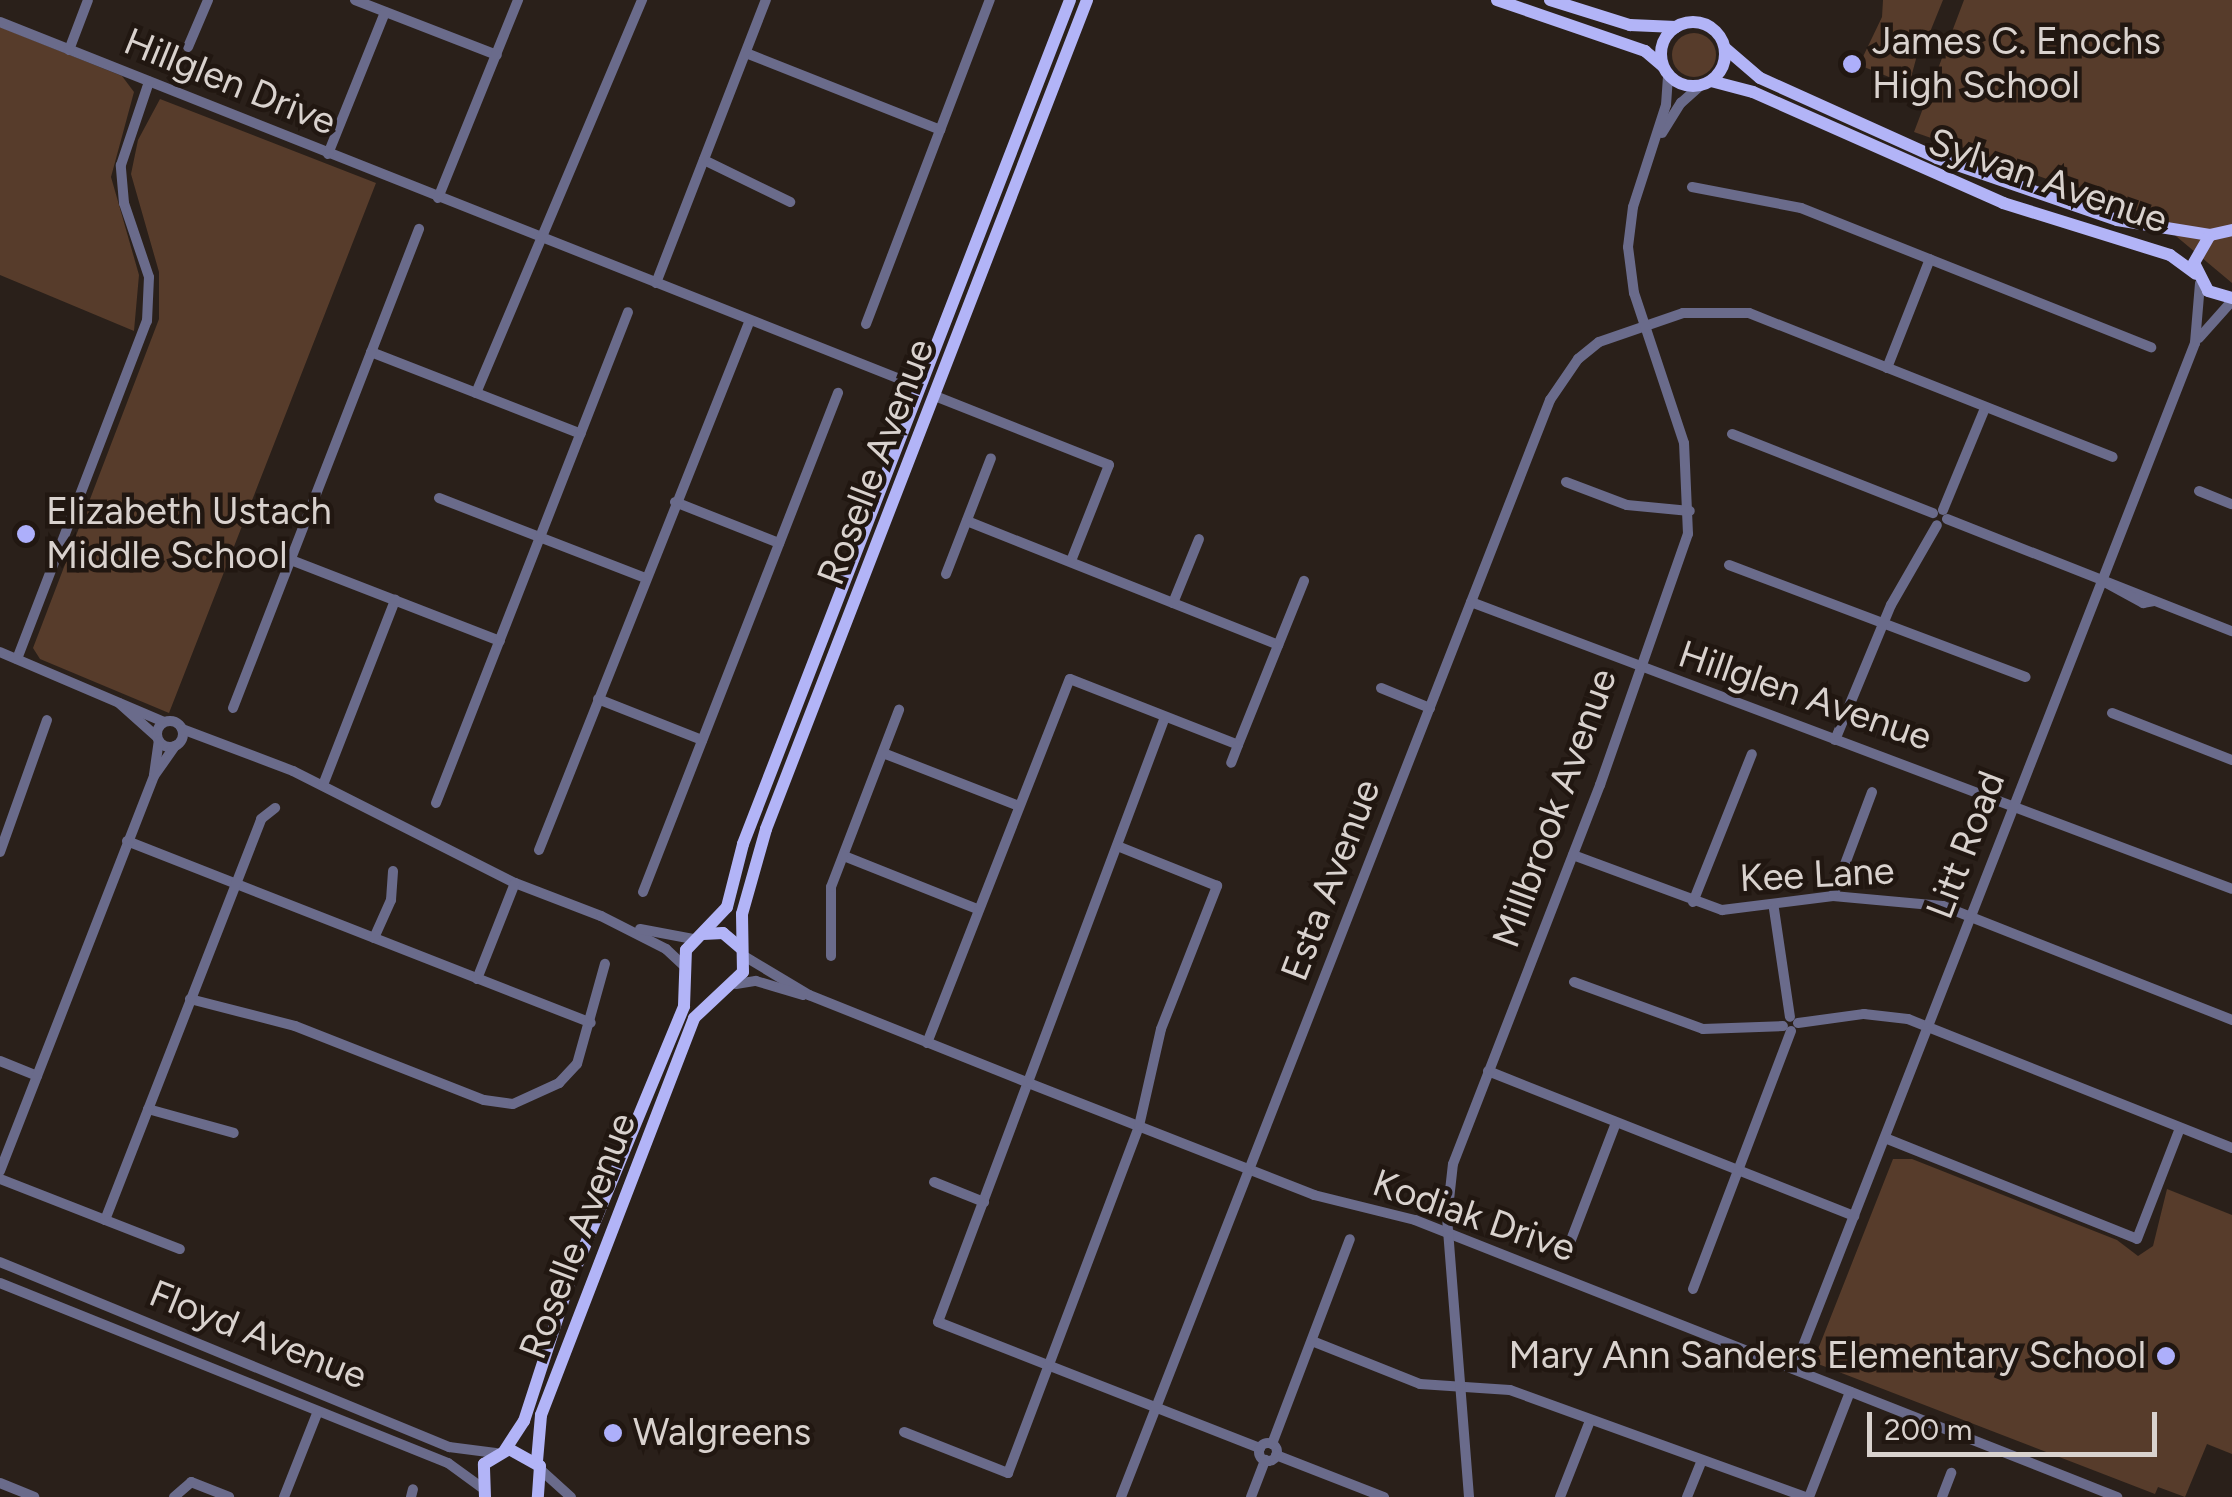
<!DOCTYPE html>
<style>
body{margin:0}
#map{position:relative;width:2232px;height:1497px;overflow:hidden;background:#2a201a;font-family:Figtree,sans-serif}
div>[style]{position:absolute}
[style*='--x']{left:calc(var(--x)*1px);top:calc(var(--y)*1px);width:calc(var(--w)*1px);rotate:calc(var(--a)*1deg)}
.green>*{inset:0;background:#573c2b}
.round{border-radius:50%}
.minor>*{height:10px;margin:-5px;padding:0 5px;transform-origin:5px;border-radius:5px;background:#6a6b8b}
.minor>.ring{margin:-5px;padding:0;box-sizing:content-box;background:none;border:10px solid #6a6b8b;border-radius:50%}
.major>*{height:12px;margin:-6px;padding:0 6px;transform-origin:6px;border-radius:6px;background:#b2b4f7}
.major>.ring{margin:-6px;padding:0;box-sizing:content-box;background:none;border:12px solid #b2b4f7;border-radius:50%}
.dots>*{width:28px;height:28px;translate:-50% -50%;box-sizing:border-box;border:5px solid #211711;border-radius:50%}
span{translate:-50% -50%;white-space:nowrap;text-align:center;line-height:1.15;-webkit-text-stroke:9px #211711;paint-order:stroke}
.poi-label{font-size:38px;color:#d9d2ce}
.left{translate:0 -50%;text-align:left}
.right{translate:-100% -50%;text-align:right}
.street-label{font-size:38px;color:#d9d2ce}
.scale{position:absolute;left:1867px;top:1412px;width:290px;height:45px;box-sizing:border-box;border:5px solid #d9d2ce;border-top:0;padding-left:12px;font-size:30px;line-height:35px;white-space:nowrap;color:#d9d2ce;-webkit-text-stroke:8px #211711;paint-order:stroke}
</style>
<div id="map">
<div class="green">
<i style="clip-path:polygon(1883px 0,1943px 0,1930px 32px,1923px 33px,1909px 85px,1859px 65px,1882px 17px)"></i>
<i style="clip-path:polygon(1964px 0,2232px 0,2232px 283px,2152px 216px,1914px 132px)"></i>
<i style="clip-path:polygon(0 27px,122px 76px,134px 92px,111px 177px,139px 275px,134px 331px,0 275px)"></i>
<i class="round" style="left:1672px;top:33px;width:44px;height:44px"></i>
<i style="clip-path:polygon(160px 99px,376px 183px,169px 713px,40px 659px,33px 648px,159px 319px,159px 272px,131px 174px,138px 140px)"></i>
<i style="clip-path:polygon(1893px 1159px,1912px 1159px,2117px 1240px,2138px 1256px,2153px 1246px,2167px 1189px,2232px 1215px,2232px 1454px,2207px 1444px,2185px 1497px,2158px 1487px,2155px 1494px,1813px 1362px)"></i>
</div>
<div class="minor">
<i style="--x:355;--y:0;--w:152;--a:21.2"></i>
<i style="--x:0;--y:22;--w:990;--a:21.64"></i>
<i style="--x:188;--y:47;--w:51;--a:-66.9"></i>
<i style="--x:69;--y:50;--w:53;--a:-69.2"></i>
<i style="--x:746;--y:53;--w:209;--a:21.6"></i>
<i style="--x:1662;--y:133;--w:36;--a:-58"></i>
<i style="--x:1681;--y:103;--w:27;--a:-42"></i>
<i style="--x:328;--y:154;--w:153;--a:-68.1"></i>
<i style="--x:704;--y:160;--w:96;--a:26"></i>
<i style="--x:1692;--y:187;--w:111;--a:10.9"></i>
<i style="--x:1801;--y:208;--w:377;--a:21.7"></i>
<i style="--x:438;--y:198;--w:214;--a:-68"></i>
<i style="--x:656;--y:283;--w:304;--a:-68.8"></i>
<i style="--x:866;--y:324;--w:347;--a:-69.1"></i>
<i style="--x:2199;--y:338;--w:50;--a:-48.3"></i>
<i style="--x:371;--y:352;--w:225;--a:21.3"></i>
<i style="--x:1887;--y:368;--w:117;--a:-68.5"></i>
<i style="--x:476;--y:393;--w:427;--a:-67.1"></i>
<i style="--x:935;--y:396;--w:187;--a:21.6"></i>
<i style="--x:1109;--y:465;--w:103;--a:111.6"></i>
<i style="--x:1732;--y:434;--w:216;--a:21.5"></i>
<i style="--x:1566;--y:482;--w:65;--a:20.7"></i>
<i style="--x:1627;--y:505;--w:63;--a:5.4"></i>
<i style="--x:2199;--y:491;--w:35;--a:22"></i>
<i style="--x:439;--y:498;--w:221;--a:21.2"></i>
<i style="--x:675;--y:502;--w:112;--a:21.5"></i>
<i style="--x:1943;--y:510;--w:110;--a:-67.6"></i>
<i style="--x:1947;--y:519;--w:306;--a:21.5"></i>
<i style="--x:967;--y:521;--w:335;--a:21.7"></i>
<i style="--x:291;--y:560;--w:224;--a:21.2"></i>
<i style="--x:1729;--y:565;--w:317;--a:20.7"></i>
<i style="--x:946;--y:574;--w:124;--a:-68.8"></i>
<i style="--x:2103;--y:581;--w:46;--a:28.8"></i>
<i style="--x:2143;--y:603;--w:11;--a:-10"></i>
<i style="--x:1471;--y:602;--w:813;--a:20.66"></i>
<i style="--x:1173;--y:603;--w:69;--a:-67.9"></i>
<i style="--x:0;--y:652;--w:178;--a:23.1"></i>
<i style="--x:17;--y:659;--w:362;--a:-69"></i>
<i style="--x:147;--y:321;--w:44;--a:-87.4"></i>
<i style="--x:149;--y:277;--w:78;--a:-108.7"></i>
<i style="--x:124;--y:203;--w:38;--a:-95"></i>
<i style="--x:121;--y:165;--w:88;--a:-71.4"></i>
<i style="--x:1381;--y:688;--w:53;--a:22.2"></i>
<i style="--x:598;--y:699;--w:112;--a:21.5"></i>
<i style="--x:119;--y:703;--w:51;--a:41.8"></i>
<i style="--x:233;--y:708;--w:514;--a:-68.78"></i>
<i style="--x:2112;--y:713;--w:129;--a:21.4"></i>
<i style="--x:1165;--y:717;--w:646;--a:110.57"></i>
<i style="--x:938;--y:1322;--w:346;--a:21.4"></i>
<i class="ring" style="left:157px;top:721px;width:16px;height:16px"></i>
<i style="--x:182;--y:729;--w:119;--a:20.7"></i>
<i style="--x:293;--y:771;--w:249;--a:26.8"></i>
<i style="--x:515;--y:883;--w:92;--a:21"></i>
<i style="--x:601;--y:916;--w:73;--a:26.9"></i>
<i style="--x:666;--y:949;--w:25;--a:43"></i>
<i style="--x:1835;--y:740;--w:146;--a:-67.5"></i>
<i style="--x:1891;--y:605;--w:92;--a:-60.1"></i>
<i style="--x:1238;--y:745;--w:177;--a:-68.1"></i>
<i style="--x:883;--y:753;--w:146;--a:21.3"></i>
<i style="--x:154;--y:775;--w:34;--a:-82"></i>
<i style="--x:323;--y:785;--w:199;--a:-68.7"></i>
<i style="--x:436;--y:803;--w:527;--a:-68.64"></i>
<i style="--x:127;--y:841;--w:498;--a:21.4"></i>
<i style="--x:539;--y:850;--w:570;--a:-68.29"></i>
<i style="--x:0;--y:852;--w:140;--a:-70.4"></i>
<i style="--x:1573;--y:855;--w:159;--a:20.3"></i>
<i style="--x:1722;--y:910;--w:112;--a:-7.2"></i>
<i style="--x:1833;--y:896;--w:110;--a:5.2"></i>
<i style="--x:1943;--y:906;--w:311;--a:21.5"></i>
<i style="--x:844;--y:856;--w:143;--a:21.7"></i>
<i style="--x:643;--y:892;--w:536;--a:-68.66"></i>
<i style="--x:1833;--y:896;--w:111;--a:-69.4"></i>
<i style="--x:1693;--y:902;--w:159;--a:-68.3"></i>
<i style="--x:1774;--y:909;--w:109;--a:81.6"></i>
<i style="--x:640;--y:929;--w:54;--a:10.7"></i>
<i style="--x:374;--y:938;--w:42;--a:-65.9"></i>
<i style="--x:391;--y:900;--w:29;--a:-86"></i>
<i style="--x:744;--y:956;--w:76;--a:31"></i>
<i style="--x:809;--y:995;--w:239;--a:21.8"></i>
<i style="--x:1031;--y:1084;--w:304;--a:21.4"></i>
<i style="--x:1314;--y:1195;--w:104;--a:13.9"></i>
<i style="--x:1415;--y:1220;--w:755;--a:21.53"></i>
<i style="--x:831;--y:956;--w:69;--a:-90"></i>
<i style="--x:831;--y:887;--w:190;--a:-69"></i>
<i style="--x:477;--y:979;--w:103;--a:-68.4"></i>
<i style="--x:1574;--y:982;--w:137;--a:20"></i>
<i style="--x:1703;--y:1029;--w:80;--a:-2.1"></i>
<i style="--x:736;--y:984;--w:20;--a:-9"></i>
<i style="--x:756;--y:981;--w:49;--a:16.6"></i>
<i style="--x:190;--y:999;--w:108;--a:14.4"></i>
<i style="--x:295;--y:1026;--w:203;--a:21.4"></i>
<i style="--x:484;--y:1100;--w:29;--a:8"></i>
<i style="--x:513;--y:1104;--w:51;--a:-24.5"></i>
<i style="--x:559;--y:1083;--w:26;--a:-47"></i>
<i style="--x:577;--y:1064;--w:104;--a:-74.4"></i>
<i style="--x:1798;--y:1023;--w:67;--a:-7.8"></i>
<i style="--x:1864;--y:1014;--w:44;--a:6.5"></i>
<i style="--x:1908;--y:1019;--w:349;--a:21.7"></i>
<i style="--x:927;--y:1043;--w:391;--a:-68.6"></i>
<i style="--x:1070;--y:679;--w:180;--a:21.4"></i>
<i style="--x:1238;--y:745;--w:19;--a:111"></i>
<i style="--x:0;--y:1061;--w:40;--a:22"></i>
<i style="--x:1488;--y:1071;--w:394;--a:21.6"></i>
<i style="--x:148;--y:1109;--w:89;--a:15.6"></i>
<i style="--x:1885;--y:1138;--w:271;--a:21.8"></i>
<i style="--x:2137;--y:1239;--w:119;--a:-68.8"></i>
<i style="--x:0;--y:1171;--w:424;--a:-68.7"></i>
<i style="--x:154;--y:776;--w:37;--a:-55"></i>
<i style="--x:0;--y:1179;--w:193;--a:21.3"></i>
<i style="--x:934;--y:1182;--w:54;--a:21.8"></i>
<i style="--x:105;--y:1220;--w:430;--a:-68.7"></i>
<i style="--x:261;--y:819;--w:18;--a:-38"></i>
<i style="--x:1571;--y:1240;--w:125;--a:-69"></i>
<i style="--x:0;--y:1262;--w:486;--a:22.4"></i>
<i style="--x:449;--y:1447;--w:47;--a:7.3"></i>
<i style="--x:0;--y:1283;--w:483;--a:21.9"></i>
<i style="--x:448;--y:1463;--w:41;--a:36"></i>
<i style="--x:1693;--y:1289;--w:276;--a:-69.2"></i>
<i style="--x:1312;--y:1341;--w:116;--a:21.7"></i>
<i style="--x:1420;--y:1384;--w:90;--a:3.8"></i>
<i style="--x:1510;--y:1390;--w:314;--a:19.9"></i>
<i style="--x:1794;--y:1369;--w:1102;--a:-68.65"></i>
<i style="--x:2195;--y:343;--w:60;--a:-85.2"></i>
<i style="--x:904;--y:1432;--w:112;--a:21.5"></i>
<i style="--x:1008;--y:1473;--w:371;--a:-69.3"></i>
<i style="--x:1139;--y:1126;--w:99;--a:-77.2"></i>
<i style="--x:1161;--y:1029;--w:154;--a:-68.6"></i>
<i style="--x:1217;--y:886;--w:105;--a:-158.1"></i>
<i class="ring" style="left:1259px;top:1443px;width:8px;height:8px"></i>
<i style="--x:1272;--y:1444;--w:219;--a:-69.2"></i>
<i style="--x:1276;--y:1455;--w:116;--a:21.3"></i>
<i style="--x:542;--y:1471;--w:39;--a:42"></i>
<i style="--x:0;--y:1483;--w:37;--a:22"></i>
<i style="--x:174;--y:1497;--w:23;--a:-41"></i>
<i style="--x:191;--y:1482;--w:41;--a:21.5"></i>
<i style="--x:284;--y:1497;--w:92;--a:-68.4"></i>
<i style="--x:411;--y:1497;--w:8;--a:-76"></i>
<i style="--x:1121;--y:1497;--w:1178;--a:-68.64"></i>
<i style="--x:1550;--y:400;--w:50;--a:-55.7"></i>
<i style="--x:1578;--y:359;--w:27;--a:-39"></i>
<i style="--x:1599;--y:342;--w:89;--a:-19"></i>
<i style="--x:1683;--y:313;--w:66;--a:0"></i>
<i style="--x:1749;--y:313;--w:391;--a:21.6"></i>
<i style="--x:1251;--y:1497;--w:40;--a:-69"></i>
<i style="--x:1469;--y:1497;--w:280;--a:-94.5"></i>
<i style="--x:1447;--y:1218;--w:54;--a:-83.7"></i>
<i style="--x:1453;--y:1164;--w:407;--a:-68.8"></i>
<i style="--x:1600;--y:785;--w:266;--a:-70.7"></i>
<i style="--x:1688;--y:534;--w:91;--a:-92.5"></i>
<i style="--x:1684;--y:443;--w:158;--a:-108.4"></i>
<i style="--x:1634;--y:293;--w:46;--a:-97.4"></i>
<i style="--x:1628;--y:247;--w:40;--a:-82.9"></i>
<i style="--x:1633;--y:207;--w:107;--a:-72.1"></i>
<i style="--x:1666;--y:105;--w:32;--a:-86"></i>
<i style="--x:1560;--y:1497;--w:82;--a:-68.5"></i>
<i style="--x:1687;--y:1497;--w:38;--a:-68"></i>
<i style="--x:1809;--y:1497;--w:113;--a:-68.7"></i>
<i style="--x:1942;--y:1497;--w:26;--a:-69"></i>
</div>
<div class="major">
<i style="--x:1497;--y:0;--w:157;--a:19"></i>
<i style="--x:1645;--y:51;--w:23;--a:40"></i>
<i style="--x:1550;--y:0;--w:84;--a:17.4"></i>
<i style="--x:1630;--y:25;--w:46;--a:2.5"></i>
<i class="ring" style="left:1661px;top:22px;width:52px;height:52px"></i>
<i style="--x:1725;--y:48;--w:46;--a:40.6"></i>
<i style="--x:1760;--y:78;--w:194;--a:24.3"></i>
<i style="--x:1937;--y:158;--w:190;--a:19"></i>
<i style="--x:2117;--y:220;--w:94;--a:9.2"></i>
<i style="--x:1711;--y:81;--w:43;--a:14.7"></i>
<i style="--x:1753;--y:92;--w:274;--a:23.9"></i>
<i style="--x:2003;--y:203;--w:175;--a:17.3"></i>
<i style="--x:2170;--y:255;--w:32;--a:36"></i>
<i style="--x:2232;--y:230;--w:23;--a:167"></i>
<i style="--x:2210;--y:235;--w:32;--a:120"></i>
<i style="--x:2194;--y:263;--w:31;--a:63"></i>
<i style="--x:2208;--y:291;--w:25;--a:16"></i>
<i style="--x:703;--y:934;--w:20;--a:-3"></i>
<i style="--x:723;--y:933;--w:23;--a:40"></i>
<i style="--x:505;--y:1450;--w:35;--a:-57"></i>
<i style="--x:524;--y:1421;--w:139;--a:-72"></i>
<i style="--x:567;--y:1289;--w:306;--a:-67.5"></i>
<i style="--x:684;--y:1006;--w:56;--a:-88"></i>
<i style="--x:686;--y:950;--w:59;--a:-46.4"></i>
<i style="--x:727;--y:907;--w:65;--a:-75.7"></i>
<i style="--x:743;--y:844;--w:905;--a:-68.82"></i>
<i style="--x:537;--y:1461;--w:46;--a:-85"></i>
<i style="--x:541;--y:1415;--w:425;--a:-68.9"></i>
<i style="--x:694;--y:1018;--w:67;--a:-43.2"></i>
<i style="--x:743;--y:972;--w:58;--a:-91"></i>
<i style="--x:742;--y:914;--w:88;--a:-74.2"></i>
<i style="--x:766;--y:829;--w:889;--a:-68.83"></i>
<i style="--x:485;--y:1497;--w:33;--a:-92"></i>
<i style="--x:484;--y:1464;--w:29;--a:-31"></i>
<i style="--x:509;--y:1449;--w:35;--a:29"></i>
<i style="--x:540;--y:1466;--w:31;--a:94"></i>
</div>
<div class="dots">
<i style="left:1852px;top:64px;background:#adaffb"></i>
<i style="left:26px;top:534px;background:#adaffb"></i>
<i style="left:2166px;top:1356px;background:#adaffb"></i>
<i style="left:613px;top:1433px;background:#adaffb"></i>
</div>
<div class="poi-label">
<span class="left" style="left:1872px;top:64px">James C. Enochs<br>High School</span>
<span class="left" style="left:46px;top:534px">Elizabeth Ustach<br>Middle School</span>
<span class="right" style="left:2146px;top:1356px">Mary Ann Sanders Elementary School</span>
<span class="left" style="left:633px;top:1433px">Walgreens</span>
</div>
<div class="street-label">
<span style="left:230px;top:82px;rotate:22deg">Hillglen Drive</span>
<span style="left:2048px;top:181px;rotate:19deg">Sylvan Avenue</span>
<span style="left:876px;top:462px;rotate:-69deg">Roselle Avenue</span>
<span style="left:1805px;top:696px;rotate:19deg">Hillglen Avenue</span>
<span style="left:1555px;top:808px;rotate:-70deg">Millbrook Avenue</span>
<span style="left:1966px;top:845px;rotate:-69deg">Litt Road</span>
<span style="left:1817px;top:875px;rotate:-3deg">Kee Lane</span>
<span style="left:1331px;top:880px;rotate:-69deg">Esta Avenue</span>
<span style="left:1474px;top:1216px;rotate:19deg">Kodiak Drive</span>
<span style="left:578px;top:1236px;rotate:-69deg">Roselle Avenue</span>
<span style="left:258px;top:1335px;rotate:22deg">Floyd Avenue</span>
</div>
<div class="scale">200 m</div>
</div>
